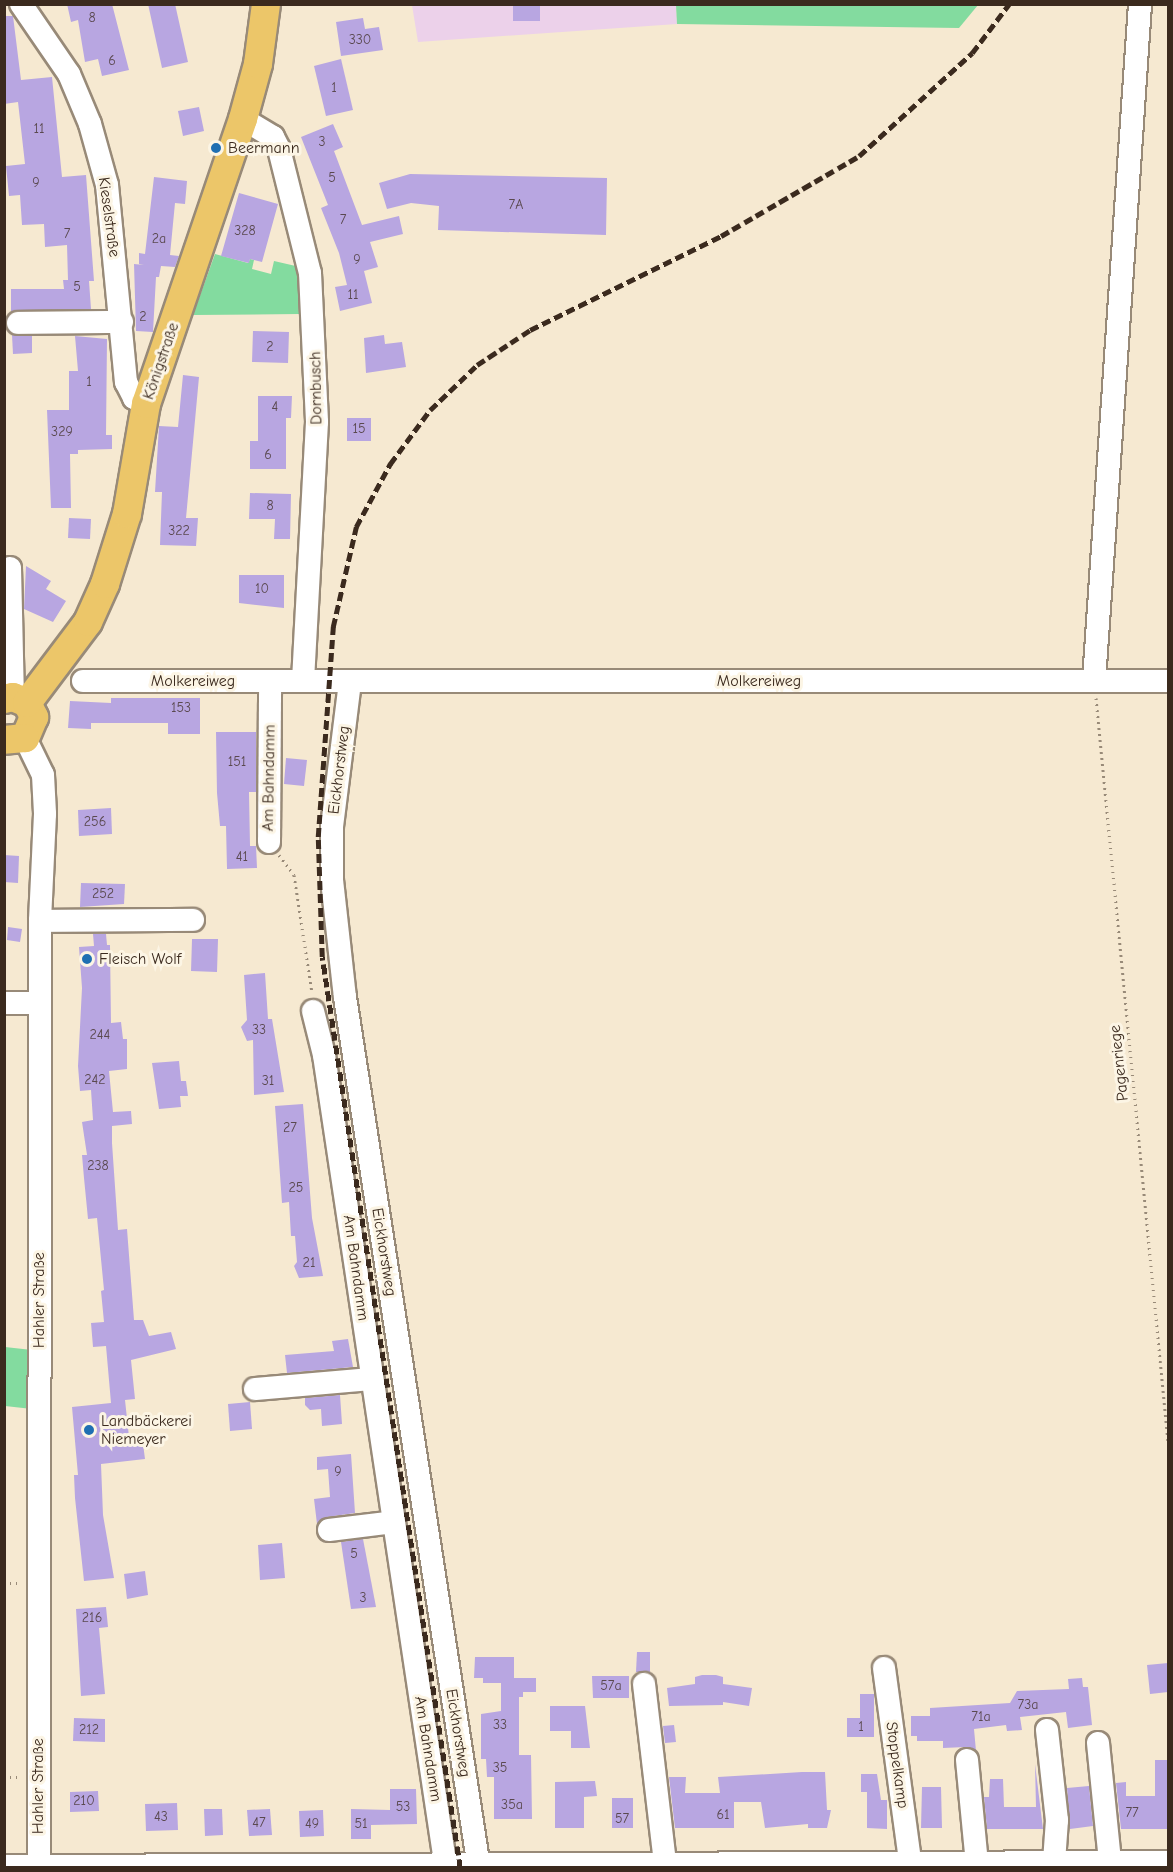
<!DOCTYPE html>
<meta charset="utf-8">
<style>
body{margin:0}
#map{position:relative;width:1173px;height:1872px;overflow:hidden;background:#f6e9d1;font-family:"Comic Neue",sans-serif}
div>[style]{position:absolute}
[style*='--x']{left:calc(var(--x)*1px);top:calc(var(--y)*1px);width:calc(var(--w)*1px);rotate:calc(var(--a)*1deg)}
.built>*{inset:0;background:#ecd1ea}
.green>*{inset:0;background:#83db9f}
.building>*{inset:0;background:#b8a6e1}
.path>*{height:3px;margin-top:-1.5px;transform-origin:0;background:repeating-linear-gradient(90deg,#988a78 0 1.5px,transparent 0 6px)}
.roads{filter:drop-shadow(2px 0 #988a78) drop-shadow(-2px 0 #988a78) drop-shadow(0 2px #988a78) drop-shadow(0 -2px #988a78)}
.minor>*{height:22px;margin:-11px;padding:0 11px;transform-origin:11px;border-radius:11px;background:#fff}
.major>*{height:28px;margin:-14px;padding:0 14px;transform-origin:14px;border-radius:14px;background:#ecc669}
.rail>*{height:4.5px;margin-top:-2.25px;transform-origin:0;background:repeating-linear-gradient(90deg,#3b2a1e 0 9px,transparent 0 13.5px)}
.dots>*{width:16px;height:16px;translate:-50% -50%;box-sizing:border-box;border:3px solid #fcf5e5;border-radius:50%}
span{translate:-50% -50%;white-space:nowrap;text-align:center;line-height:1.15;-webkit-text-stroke:6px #fcf5e5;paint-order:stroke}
.number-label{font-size:14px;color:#5a494f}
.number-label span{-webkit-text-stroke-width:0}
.poi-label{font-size:16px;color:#3b2a1e}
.left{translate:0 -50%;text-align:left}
.street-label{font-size:16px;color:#3b2a1e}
.frame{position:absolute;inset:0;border:6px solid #3b2a1e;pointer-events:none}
</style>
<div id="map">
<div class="built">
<i style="clip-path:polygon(412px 5px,676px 5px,677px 24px,418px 42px)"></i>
</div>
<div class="green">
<i style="clip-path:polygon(676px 5px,676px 4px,978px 5px,959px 28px,677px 24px)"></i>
<i style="clip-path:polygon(215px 254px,248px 263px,250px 259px,254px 260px,252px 269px,271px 274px,274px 261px,300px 267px,303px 289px,298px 292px,299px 314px,193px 315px)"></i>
<i style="clip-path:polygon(5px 1347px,32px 1350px,32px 1409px,5px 1406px)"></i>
</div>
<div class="building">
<i style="clip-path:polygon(67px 4px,112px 4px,129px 70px,102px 76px,98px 59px,85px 62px,78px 20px,71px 22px)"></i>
<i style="clip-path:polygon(148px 4px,175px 4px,188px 62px,162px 68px)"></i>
<i style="clip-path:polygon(513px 4px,540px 4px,540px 21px,513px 21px)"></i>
<i style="clip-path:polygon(4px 16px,13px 16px,21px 80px,52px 77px,62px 177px,86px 175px,94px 281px,89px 281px,91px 309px,11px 311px,11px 289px,64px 289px,63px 280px,68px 280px,67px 245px,45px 247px,44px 224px,22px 225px,20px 195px,9px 196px,6px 166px,25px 164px,18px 102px,4px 104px)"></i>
<i style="clip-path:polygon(363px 18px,365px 29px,379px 27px,383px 50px,341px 56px,336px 22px)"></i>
<i style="clip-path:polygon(341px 59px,353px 110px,326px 116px,314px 66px)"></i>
<i style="clip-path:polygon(199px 107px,204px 131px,183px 136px,178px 111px)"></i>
<i style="clip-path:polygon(333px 124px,343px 147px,334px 151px,362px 225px,399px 216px,403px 234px,370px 242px,378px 267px,364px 271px,372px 303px,340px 311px,335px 287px,347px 285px,339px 253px,321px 208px,328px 205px,301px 137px)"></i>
<i style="clip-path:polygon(410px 174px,607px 178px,606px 235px,438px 230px,439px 206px,411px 203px,387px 209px,379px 183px)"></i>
<i style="clip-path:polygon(154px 177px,187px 181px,185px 204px,175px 203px,170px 255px,179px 256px,175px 267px,161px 266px,159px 277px,156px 277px,153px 332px,136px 331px,134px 264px,144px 265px,139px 264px,139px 253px,145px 254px)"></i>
<i style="clip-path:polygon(239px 193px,278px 204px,262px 262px,250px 259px,249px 263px,221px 256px)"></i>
<i style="clip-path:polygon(253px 331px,289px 332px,288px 363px,252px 362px)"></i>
<i style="clip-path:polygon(12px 335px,32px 336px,32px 353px,13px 354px)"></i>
<i style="clip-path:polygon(384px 335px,385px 344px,402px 342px,406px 367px,366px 373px,364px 338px)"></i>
<i style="clip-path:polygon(75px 336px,107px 339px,106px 435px,112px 435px,112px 449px,78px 450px,78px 454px,70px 454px,71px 508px,51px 508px,47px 410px,69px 410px,69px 371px,78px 371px)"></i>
<i style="clip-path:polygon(183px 375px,199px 377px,186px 518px,198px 518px,196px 546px,160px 545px,162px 492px,155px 492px,159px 426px,178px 427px)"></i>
<i style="clip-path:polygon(258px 396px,292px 396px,291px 418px,286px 418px,286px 469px,250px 469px,250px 441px,258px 441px)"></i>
<i style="clip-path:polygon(347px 418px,371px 418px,371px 441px,347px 441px)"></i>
<i style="clip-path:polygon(250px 493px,291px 494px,290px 539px,274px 539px,275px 519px,249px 519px)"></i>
<i style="clip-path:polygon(69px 518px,91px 519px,90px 539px,68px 538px)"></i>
<i style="clip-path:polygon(26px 566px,51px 581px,46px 589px,66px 601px,53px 622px,24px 609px)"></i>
<i style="clip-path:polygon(239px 575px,284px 575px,284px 608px,239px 603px)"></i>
<i style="clip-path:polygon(111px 698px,200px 698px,200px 734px,168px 734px,168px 723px,91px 723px,91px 729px,68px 728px,70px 701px,111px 703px)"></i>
<i style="clip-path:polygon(216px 732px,256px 732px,256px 792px,249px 792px,250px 846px,256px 846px,257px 868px,227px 869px,226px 826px,220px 826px,217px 793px)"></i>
<i style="clip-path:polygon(286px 758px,307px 760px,304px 786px,284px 784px)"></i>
<i style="clip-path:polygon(111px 808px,112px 834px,79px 836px,78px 810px)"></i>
<i style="clip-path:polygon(4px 855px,19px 856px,18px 883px,4px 882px)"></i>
<i style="clip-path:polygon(81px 883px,125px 884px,124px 904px,80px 907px)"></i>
<i style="clip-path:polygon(8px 927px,22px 929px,20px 942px,7px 940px)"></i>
<i style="clip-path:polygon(93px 934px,106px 934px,107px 945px,110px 945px,111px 1023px,121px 1022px,123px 1039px,127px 1039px,127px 1069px,109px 1071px,113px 1112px,131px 1111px,132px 1124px,112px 1126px,112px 1143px,118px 1230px,127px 1229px,134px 1320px,143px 1320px,149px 1336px,171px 1332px,176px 1349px,131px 1360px,135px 1399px,125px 1400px,129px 1437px,142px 1436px,145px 1459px,101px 1464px,103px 1515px,114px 1578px,84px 1581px,75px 1498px,74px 1475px,78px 1475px,72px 1407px,111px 1403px,106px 1346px,93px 1347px,91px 1323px,104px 1322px,101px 1291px,104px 1290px,97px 1218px,88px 1219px,84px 1178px,82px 1155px,87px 1155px,82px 1122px,93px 1120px,91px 1090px,80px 1091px,78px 1066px,82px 988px,79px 947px,94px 946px)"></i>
<i style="clip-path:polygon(192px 939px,218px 939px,217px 972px,191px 971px)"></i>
<i style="clip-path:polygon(265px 973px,268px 1019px,272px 1019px,284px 1092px,254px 1095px,253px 1040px,247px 1041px,241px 1027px,247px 1020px,244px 975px)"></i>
<i style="clip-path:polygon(179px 1061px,181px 1081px,186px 1081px,188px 1096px,180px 1096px,181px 1107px,159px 1109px,152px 1063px)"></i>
<i style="clip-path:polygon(303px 1104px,312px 1218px,323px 1276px,299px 1278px,294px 1266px,297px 1262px,295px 1236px,291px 1236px,289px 1202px,282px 1203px,275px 1106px)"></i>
<i style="clip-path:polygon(348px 1339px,353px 1367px,287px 1373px,285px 1355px,334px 1351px,332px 1341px)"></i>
<i style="clip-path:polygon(340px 1395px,342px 1424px,322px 1426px,321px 1409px,310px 1410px,305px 1405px,305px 1398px)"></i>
<i style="clip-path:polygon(250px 1402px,252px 1429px,230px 1431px,228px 1404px)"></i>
<i style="clip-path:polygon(351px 1454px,355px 1513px,327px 1517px,317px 1524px,314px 1499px,330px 1497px,328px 1469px,317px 1470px,317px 1457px)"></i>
<i style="clip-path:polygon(363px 1539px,376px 1607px,351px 1609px,341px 1542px)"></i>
<i style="clip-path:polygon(282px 1543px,285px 1578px,260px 1580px,258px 1545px)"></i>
<i style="clip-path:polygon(145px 1571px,148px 1595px,127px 1599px,124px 1574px)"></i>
<i style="clip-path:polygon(106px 1607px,108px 1627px,99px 1628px,105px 1694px,81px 1696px,76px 1609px)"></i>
<i style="clip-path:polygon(637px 1652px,650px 1652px,650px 1672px,636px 1672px)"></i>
<i style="clip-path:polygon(475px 1657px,514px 1657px,514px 1678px,536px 1678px,536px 1692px,523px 1692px,523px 1697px,519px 1697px,519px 1755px,531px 1755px,532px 1819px,494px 1819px,494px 1777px,487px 1777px,486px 1759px,481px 1759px,481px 1714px,501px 1711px,501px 1683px,483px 1683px,483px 1678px,474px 1678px)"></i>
<i style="clip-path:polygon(1168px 1663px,1168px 1692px,1150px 1694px,1147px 1665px)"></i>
<i style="clip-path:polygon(702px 1675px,716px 1675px,723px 1677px,723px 1684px,752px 1688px,749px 1706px,723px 1702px,723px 1705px,669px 1706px,667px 1688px,695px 1684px,695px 1677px)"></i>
<i style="clip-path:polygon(592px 1676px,629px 1676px,629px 1698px,593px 1698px)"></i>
<i style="clip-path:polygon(1082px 1678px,1083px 1687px,1088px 1687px,1092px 1725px,1068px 1728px,1066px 1712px,1020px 1717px,1022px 1730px,1007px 1731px,1006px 1725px,974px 1729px,976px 1751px,966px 1747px,943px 1748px,943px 1741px,917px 1741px,917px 1736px,911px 1736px,911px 1716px,930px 1716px,930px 1708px,1010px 1703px,1017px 1691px,1069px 1689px,1068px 1679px)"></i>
<i style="clip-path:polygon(860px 1694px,874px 1694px,874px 1737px,847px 1737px,847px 1718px,860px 1718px)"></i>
<i style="clip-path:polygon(550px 1706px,585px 1706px,590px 1748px,571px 1748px,571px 1731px,550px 1731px)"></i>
<i style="clip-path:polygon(74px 1718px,105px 1719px,105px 1742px,73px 1741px)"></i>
<i style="clip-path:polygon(674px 1725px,676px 1742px,665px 1743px,663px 1726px)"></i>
<i style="clip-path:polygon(1155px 1760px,1168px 1760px,1168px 1829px,1121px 1829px,1116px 1783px,1126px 1782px,1126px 1796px,1155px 1796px)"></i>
<i style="clip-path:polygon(1035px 1764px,1043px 1829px,987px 1829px,984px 1797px,989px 1797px,990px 1779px,1003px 1779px,1004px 1807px,1036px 1807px)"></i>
<i style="clip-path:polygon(802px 1772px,825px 1772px,827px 1810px,831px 1810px,827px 1828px,808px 1828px,808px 1824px,765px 1828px,761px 1802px,734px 1802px,734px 1828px,675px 1828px,669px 1777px,686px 1777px,685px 1793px,720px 1793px,718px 1777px)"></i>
<i style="clip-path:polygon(861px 1774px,877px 1774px,881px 1800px,887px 1800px,887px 1829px,867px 1828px,867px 1792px,861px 1792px)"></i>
<i style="clip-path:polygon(595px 1781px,597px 1796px,584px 1797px,584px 1828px,555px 1828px,555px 1782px)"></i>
<i style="clip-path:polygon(1089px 1786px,1093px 1826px,1070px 1829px,1067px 1788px)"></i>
<i style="clip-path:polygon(922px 1787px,941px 1787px,942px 1828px,921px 1828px)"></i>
<i style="clip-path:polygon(390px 1789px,416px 1789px,417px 1824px,371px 1825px,371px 1839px,351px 1839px,351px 1809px,390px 1810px)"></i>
<i style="clip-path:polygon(98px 1791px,99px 1811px,70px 1812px,70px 1792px)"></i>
<i style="clip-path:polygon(612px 1798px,633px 1798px,633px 1828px,612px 1828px)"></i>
<i style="clip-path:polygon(177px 1803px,178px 1830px,146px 1831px,145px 1804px)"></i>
<i style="clip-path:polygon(204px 1809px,222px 1809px,223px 1835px,205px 1836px)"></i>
<i style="clip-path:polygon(270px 1809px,272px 1835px,249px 1836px,247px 1810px)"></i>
<i style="clip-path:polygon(323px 1810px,324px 1836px,300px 1837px,299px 1811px)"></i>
</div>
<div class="path">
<i style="--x:1096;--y:698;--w:747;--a:84.47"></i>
<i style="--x:279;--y:855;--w:25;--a:53"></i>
<i style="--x:294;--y:875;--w:118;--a:81.3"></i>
<i style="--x:4;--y:1583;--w:17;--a:0"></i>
<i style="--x:4;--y:1777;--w:17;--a:0"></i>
</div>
<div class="roads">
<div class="minor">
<i style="--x:21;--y:4;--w:85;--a:55.6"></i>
<i style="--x:69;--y:74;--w:54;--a:67.2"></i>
<i style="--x:90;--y:124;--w:63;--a:74.4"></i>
<i style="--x:107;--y:185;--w:198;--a:84.5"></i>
<i style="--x:126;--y:382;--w:18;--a:63"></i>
<i style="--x:134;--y:398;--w:13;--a:27"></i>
<i style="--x:243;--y:119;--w:35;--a:31"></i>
<i style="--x:273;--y:137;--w:13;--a:63"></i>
<i style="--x:279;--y:149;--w:128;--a:76"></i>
<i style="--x:310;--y:273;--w:149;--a:87.3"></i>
<i style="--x:317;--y:422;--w:258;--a:93.1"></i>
<i style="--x:18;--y:323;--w:104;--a:-0.6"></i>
<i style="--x:10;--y:568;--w:129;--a:88.7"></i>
<i style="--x:83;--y:681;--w:1085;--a:0"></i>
<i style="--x:1094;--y:681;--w:679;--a:-86.11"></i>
<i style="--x:350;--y:682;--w:146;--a:97.1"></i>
<i style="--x:332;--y:827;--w:53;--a:90"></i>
<i style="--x:332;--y:880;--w:118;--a:83.7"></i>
<i style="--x:345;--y:997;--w:881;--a:81.25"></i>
<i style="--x:25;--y:738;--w:41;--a:64.1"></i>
<i style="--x:43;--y:775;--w:39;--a:87"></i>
<i style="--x:45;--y:814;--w:107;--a:92.7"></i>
<i style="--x:40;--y:921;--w:947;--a:90.06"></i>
<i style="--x:269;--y:842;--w:161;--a:-89.6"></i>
<i style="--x:40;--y:921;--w:153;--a:-0.4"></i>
<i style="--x:4;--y:1003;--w:36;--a:0"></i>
<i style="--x:313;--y:1011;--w:45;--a:76"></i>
<i style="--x:324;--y:1055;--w:816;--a:81.47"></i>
<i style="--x:255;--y:1389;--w:117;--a:-4.9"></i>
<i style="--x:329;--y:1530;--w:65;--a:-7"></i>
<i style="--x:884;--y:1668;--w:195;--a:82.3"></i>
<i style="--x:644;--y:1684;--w:180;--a:83.3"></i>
<i style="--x:1047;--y:1730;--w:91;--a:83.7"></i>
<i style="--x:1057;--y:1820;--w:42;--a:94.1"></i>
<i style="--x:1098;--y:1743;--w:120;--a:84.2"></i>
<i style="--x:967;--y:1760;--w:103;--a:84.5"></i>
<i style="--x:4;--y:1866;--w:1164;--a:-0.2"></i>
</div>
<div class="major">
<i style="--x:4;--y:699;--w:9;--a:-13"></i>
<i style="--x:13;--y:697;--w:15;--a:23"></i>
<i style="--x:27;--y:703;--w:16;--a:63"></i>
<i style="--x:34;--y:717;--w:23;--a:113"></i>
<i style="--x:25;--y:738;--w:21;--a:175"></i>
<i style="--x:27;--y:703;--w:101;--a:-53"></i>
<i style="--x:88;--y:622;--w:42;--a:-65.9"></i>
<i style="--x:105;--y:584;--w:73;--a:-72.6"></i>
<i style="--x:127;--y:514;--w:112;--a:-80.2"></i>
<i style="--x:146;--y:404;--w:301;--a:-71.2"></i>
<i style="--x:243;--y:119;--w:57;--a:-74.7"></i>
<i style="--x:258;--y:64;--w:61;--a:-82.4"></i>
</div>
</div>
<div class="rail">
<i style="--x:460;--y:1868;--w:921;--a:-98.61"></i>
<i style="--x:322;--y:957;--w:120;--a:-91.9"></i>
<i style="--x:318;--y:837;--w:211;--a:-85.9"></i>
<i style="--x:333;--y:627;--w:103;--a:-77"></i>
<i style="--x:356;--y:527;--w:72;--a:-61.6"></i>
<i style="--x:390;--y:464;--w:67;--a:-53.5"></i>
<i style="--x:430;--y:410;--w:65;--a:-43.8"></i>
<i style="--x:477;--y:365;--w:64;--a:-33.4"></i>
<i style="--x:530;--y:330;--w:213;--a:-26.2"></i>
<i style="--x:721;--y:236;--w:160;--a:-30.1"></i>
<i style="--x:859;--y:156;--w:153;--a:-42.3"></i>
<i style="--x:972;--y:53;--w:61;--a:-52.9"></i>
</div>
<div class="dots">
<i style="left:216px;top:148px;background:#1f6fb2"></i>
<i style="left:87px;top:959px;background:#1f6fb2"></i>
<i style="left:89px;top:1430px;background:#1f6fb2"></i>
</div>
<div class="number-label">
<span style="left:92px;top:18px">8</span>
<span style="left:360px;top:40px">330</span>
<span style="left:112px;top:61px">6</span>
<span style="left:334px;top:88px">1</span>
<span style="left:39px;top:129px">11</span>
<span style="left:322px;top:142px">3</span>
<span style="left:332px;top:178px">5</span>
<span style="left:36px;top:183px">9</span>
<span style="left:516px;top:205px">7A</span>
<span style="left:343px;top:220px">7</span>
<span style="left:245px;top:231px">328</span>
<span style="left:67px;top:234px">7</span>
<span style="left:159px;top:239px">2a</span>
<span style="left:357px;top:260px">9</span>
<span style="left:77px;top:287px">5</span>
<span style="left:353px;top:295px">11</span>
<span style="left:143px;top:317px">2</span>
<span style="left:270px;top:347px">2</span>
<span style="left:89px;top:382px">1</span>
<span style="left:275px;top:407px">4</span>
<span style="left:359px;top:429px">15</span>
<span style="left:62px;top:432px">329</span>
<span style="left:268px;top:455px">6</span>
<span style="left:270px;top:506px">8</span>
<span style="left:179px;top:531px">322</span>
<span style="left:262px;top:589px">10</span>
<span style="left:181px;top:708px">153</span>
<span style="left:237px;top:762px">151</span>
<span style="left:95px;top:822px">256</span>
<span style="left:242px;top:857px">41</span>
<span style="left:103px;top:894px">252</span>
<span style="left:259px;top:1030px">33</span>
<span style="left:100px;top:1035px">244</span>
<span style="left:95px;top:1080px">242</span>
<span style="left:268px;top:1081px">31</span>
<span style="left:290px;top:1128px">27</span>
<span style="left:98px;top:1166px">238</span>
<span style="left:296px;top:1188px">25</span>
<span style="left:309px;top:1263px">21</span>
<span style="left:338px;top:1472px">9</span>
<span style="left:354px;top:1554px">5</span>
<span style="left:363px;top:1598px">3</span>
<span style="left:92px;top:1618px">216</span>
<span style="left:611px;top:1686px">57a</span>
<span style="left:1028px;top:1705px">73a</span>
<span style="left:981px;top:1717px">71a</span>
<span style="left:500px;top:1725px">33</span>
<span style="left:861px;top:1727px">1</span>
<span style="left:89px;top:1730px">212</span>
<span style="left:500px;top:1768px">35</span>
<span style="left:84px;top:1801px">210</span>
<span style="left:512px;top:1805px">35a</span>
<span style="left:403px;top:1807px">53</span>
<span style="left:1132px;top:1813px">77</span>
<span style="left:723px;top:1815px">61</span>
<span style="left:161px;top:1817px">43</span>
<span style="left:622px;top:1819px">57</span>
<span style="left:259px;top:1823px">47</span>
<span style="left:312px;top:1824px">49</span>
<span style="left:361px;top:1824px">51</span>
</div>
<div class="poi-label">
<span class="left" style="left:228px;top:148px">Beermann</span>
<span class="left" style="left:99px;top:959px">Fleisch Wolf</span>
<span class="left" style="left:101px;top:1430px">Landbäckerei<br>Niemeyer</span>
</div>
<div class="street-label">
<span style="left:109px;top:217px;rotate:82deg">Kieselstraße</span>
<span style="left:161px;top:361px;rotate:-71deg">Königstraße</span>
<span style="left:316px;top:388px;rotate:-91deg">Dornbusch</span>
<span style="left:193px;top:681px">Molkereiweg</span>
<span style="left:759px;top:681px">Molkereiweg</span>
<span style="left:339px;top:770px;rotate:-83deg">Eickhorstweg</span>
<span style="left:269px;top:778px;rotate:-89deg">Am Bahndamm</span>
<span style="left:1119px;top:1063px;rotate:-96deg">Pagenriege</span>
<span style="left:384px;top:1252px;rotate:81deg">Eickhorstweg</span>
<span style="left:356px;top:1268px;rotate:82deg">Am Bahndamm</span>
<span style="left:39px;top:1300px;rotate:-90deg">Hahler Straße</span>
<span style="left:458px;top:1733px;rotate:81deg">Eickhorstweg</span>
<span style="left:428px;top:1749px;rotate:81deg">Am Bahndamm</span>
<span style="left:897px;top:1765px;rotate:82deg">Stoppelkamp</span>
<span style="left:38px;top:1786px;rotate:-90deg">Hahler Straße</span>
</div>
<div class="frame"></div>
</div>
